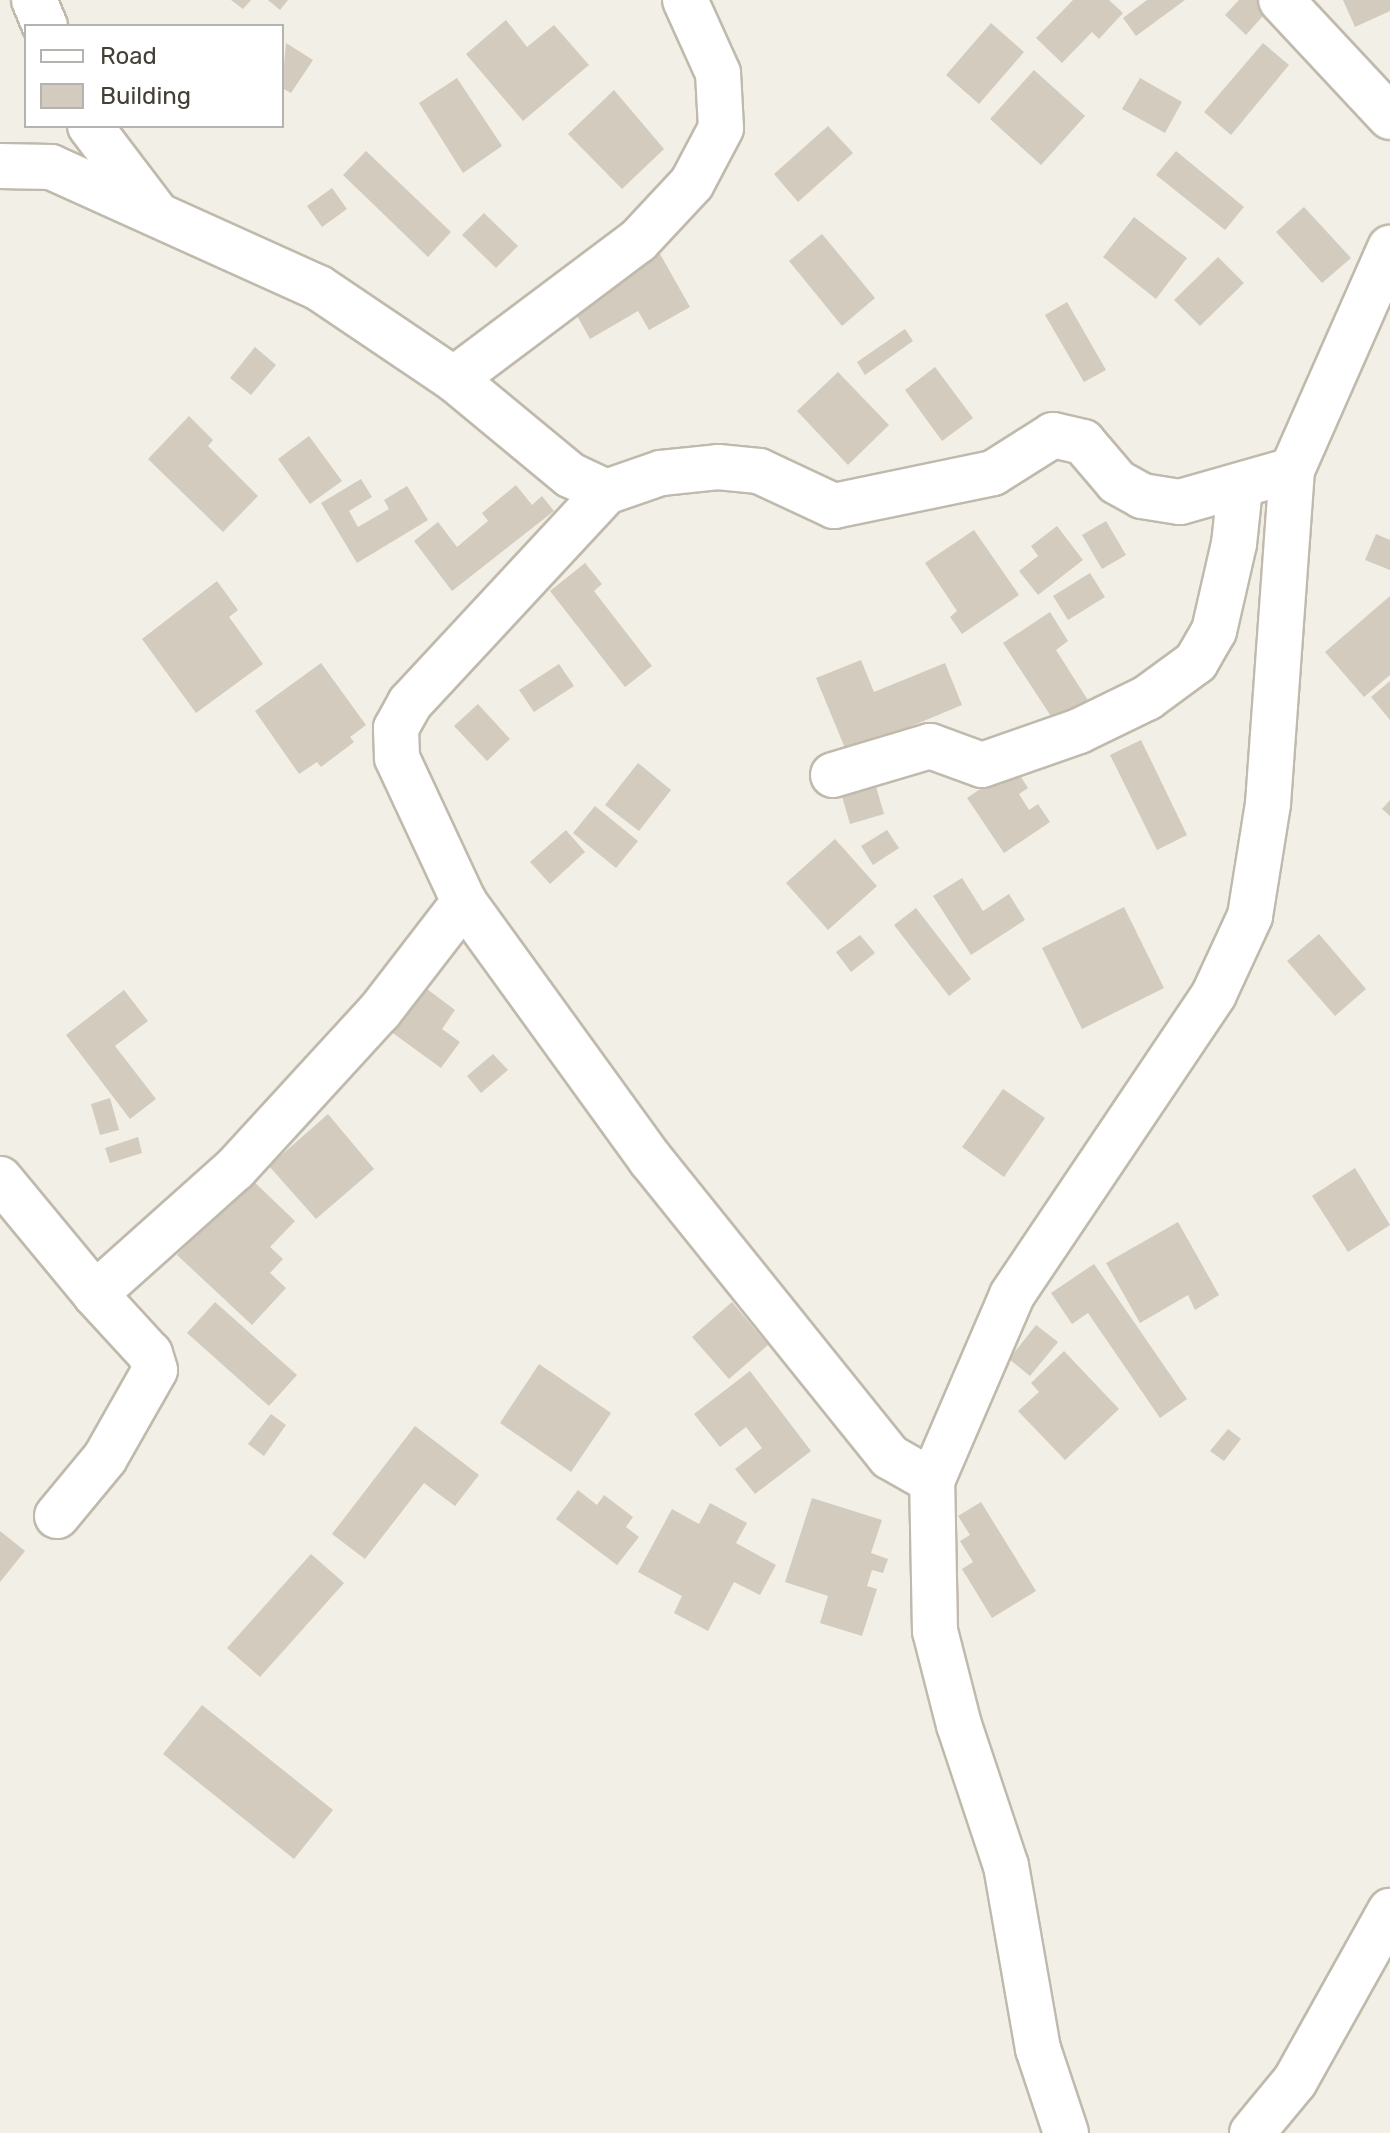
<!DOCTYPE html>
<style>
body{margin:0}
#map{position:relative;width:1390px;height:2133px;overflow:hidden;background:#f2efe7;font-family:Rubik,sans-serif}
div>[style]{position:absolute}
[style*='--x']{left:calc(var(--x)*1px);top:calc(var(--y)*1px);width:calc(var(--w)*1px);rotate:calc(var(--a)*1deg)}
.building>*{inset:0;background:#d3cbbd}
.roads{filter:drop-shadow(2px 0 #c0baad) drop-shadow(-2px 0 #c0baad) drop-shadow(0 2px #c0baad) drop-shadow(0 -2px #c0baad)}
.minor>*{height:44px;margin:-22px;padding:0 22px;transform-origin:22px;border-radius:22px;background:#fff}
span{translate:-50% -50%;white-space:nowrap;text-align:center;line-height:1.15;-webkit-text-stroke:7px #fff;paint-order:stroke}
.legend{position:absolute;left:24px;top:24px;width:260px;height:104px;box-sizing:border-box;background:#fff;border:2px solid #b5b3af;margin:0;padding:10px 14px;list-style:none;font-size:24px;color:#454037}
.legend li{display:flex;align-items:center;gap:16px;height:40px}
.legend b{width:40px;border:2px solid #b5b3af}
</style>
<div id="map">
<div class="building">
<i style="clip-path:polygon(231px 0,251px 0,243px 9px)"></i>
<i style="clip-path:polygon(268px 0,288px 0,280px 10px)"></i>
<i style="clip-path:polygon(1073px 0,1109px 0,1123px 13px,1099px 39px,1092px 32px,1062px 63px,1036px 38px)"></i>
<i style="clip-path:polygon(1147px 0,1185px 0,1136px 36px,1123px 18px)"></i>
<i style="clip-path:polygon(1239px 0,1262px 0,1270px 8px,1246px 35px,1225px 15px)"></i>
<i style="clip-path:polygon(1343px 0,1390px 0,1390px 11px,1355px 27px)"></i>
<i style="clip-path:polygon(506px 20px,527px 47px,554px 25px,589px 65px,523px 121px,466px 54px)"></i>
<i style="clip-path:polygon(991px 23px,1024px 52px,979px 104px,946px 75px)"></i>
<i style="clip-path:polygon(286px 43px,313px 60px,291px 93px,282px 88px)"></i>
<i style="clip-path:polygon(1263px 43px,1289px 65px,1231px 135px,1204px 112px)"></i>
<i style="clip-path:polygon(1034px 70px,1085px 116px,1041px 165px,990px 119px)"></i>
<i style="clip-path:polygon(457px 78px,502px 146px,463px 173px,419px 103px)"></i>
<i style="clip-path:polygon(1140px 78px,1182px 102px,1165px 133px,1122px 109px)"></i>
<i style="clip-path:polygon(614px 90px,664px 149px,622px 189px,568px 134px)"></i>
<i style="clip-path:polygon(828px 126px,853px 153px,798px 202px,774px 174px)"></i>
<i style="clip-path:polygon(366px 151px,451px 232px,428px 257px,343px 175px)"></i>
<i style="clip-path:polygon(1176px 151px,1244px 207px,1225px 230px,1156px 175px)"></i>
<i style="clip-path:polygon(332px 188px,347px 209px,322px 227px,307px 206px)"></i>
<i style="clip-path:polygon(1304px 207px,1351px 258px,1322px 283px,1276px 232px)"></i>
<i style="clip-path:polygon(484px 213px,518px 246px,496px 268px,462px 235px)"></i>
<i style="clip-path:polygon(1134px 217px,1187px 258px,1156px 299px,1103px 257px)"></i>
<i style="clip-path:polygon(822px 234px,875px 298px,842px 326px,789px 261px)"></i>
<i style="clip-path:polygon(660px 254px,690px 307px,649px 330px,638px 311px,590px 339px,571px 305px)"></i>
<i style="clip-path:polygon(1218px 257px,1244px 283px,1200px 326px,1174px 300px)"></i>
<i style="clip-path:polygon(1067px 302px,1106px 370px,1084px 382px,1045px 315px)"></i>
<i style="clip-path:polygon(905px 329px,913px 341px,865px 375px,857px 362px)"></i>
<i style="clip-path:polygon(255px 347px,276px 365px,251px 395px,230px 378px)"></i>
<i style="clip-path:polygon(935px 367px,973px 418px,942px 441px,905px 390px)"></i>
<i style="clip-path:polygon(838px 372px,889px 425px,848px 465px,797px 411px)"></i>
<i style="clip-path:polygon(189px 416px,213px 440px,208px 446px,258px 496px,223px 532px,148px 459px)"></i>
<i style="clip-path:polygon(309px 436px,342px 481px,310px 504px,278px 459px)"></i>
<i style="clip-path:polygon(361px 479px,372px 497px,349px 511px,358px 527px,389px 509px,384px 500px,407px 486px,428px 520px,357px 563px,321px 503px)"></i>
<i style="clip-path:polygon(516px 485px,532px 505px,542px 496px,554px 511px,452px 591px,414px 541px,438px 522px,457px 547px,488px 521px,482px 513px)"></i>
<i style="clip-path:polygon(1106px 521px,1126px 555px,1102px 569px,1082px 535px)"></i>
<i style="clip-path:polygon(1057px 526px,1083px 560px,1038px 595px,1019px 571px,1038px 556px,1031px 546px)"></i>
<i style="clip-path:polygon(974px 530px,1019px 595px,962px 634px,950px 617px,957px 611px,925px 563px)"></i>
<i style="clip-path:polygon(1376px 534px,1390px 540px,1390px 570px,1365px 560px)"></i>
<i style="clip-path:polygon(585px 563px,602px 584px,594px 591px,652px 666px,625px 687px,550px 591px)"></i>
<i style="clip-path:polygon(1090px 573px,1105px 597px,1068px 620px,1053px 596px)"></i>
<i style="clip-path:polygon(217px 581px,238px 610px,229px 617px,263px 664px,196px 713px,142px 639px)"></i>
<i style="clip-path:polygon(1390px 596px,1390px 675px,1364px 697px,1325px 652px)"></i>
<i style="clip-path:polygon(1050px 612px,1068px 641px,1056px 650px,1091px 705px,1058px 727px,1003px 643px)"></i>
<i style="clip-path:polygon(861px 660px,874px 692px,945px 663px,962px 705px,847px 753px,816px 678px)"></i>
<i style="clip-path:polygon(321px 663px,366px 725px,350px 737px,354px 742px,321px 767px,317px 762px,299px 774px,255px 711px)"></i>
<i style="clip-path:polygon(559px 664px,574px 686px,534px 712px,519px 690px)"></i>
<i style="clip-path:polygon(1390px 681px,1390px 720px,1371px 697px)"></i>
<i style="clip-path:polygon(478px 704px,510px 739px,487px 761px,454px 726px)"></i>
<i style="clip-path:polygon(1141px 740px,1187px 835px,1157px 850px,1110px 755px)"></i>
<i style="clip-path:polygon(638px 763px,671px 790px,639px 831px,605px 805px)"></i>
<i style="clip-path:polygon(1014px 766px,1028px 788px,1019px 794px,1029px 810px,1038px 804px,1050px 822px,1004px 853px,967px 798px)"></i>
<i style="clip-path:polygon(875px 783px,884px 814px,850px 824px,841px 793px)"></i>
<i style="clip-path:polygon(1390px 800px,1390px 816px,1382px 809px)"></i>
<i style="clip-path:polygon(595px 806px,638px 841px,616px 868px,573px 833px)"></i>
<i style="clip-path:polygon(566px 830px,585px 852px,550px 884px,530px 862px)"></i>
<i style="clip-path:polygon(887px 830px,899px 848px,873px 865px,861px 846px)"></i>
<i style="clip-path:polygon(835px 839px,877px 886px,828px 930px,786px 883px)"></i>
<i style="clip-path:polygon(962px 878px,983px 911px,1009px 894px,1025px 920px,971px 955px,933px 896px)"></i>
<i style="clip-path:polygon(1124px 907px,1164px 988px,1082px 1029px,1042px 948px)"></i>
<i style="clip-path:polygon(916px 908px,971px 979px,949px 996px,894px 925px)"></i>
<i style="clip-path:polygon(1319px 934px,1366px 989px,1335px 1016px,1287px 961px)"></i>
<i style="clip-path:polygon(860px 935px,875px 953px,851px 972px,836px 952px)"></i>
<i style="clip-path:polygon(423px 986px,455px 1010px,442px 1029px,460px 1042px,441px 1068px,390px 1031px)"></i>
<i style="clip-path:polygon(124px 990px,148px 1021px,115px 1046px,156px 1099px,130px 1119px,66px 1035px)"></i>
<i style="clip-path:polygon(493px 1054px,508px 1070px,481px 1093px,467px 1076px)"></i>
<i style="clip-path:polygon(1003px 1089px,1045px 1118px,1004px 1177px,962px 1147px)"></i>
<i style="clip-path:polygon(110px 1098px,119px 1130px,100px 1135px,91px 1104px)"></i>
<i style="clip-path:polygon(328px 1114px,374px 1169px,316px 1219px,269px 1166px)"></i>
<i style="clip-path:polygon(138px 1137px,142px 1153px,110px 1163px,105px 1148px)"></i>
<i style="clip-path:polygon(1355px 1168px,1390px 1225px,1348px 1252px,1312px 1196px)"></i>
<i style="clip-path:polygon(250px 1178px,295px 1221px,270px 1247px,283px 1259px,270px 1273px,286px 1288px,252px 1325px,177px 1255px)"></i>
<i style="clip-path:polygon(1178px 1222px,1219px 1295px,1195px 1310px,1188px 1295px,1140px 1323px,1106px 1263px)"></i>
<i style="clip-path:polygon(1094px 1264px,1187px 1399px,1160px 1418px,1088px 1313px,1072px 1324px,1051px 1293px)"></i>
<i style="clip-path:polygon(215px 1302px,297px 1375px,269px 1406px,187px 1333px)"></i>
<i style="clip-path:polygon(732px 1302px,768px 1345px,729px 1379px,692px 1337px)"></i>
<i style="clip-path:polygon(1036px 1325px,1058px 1342px,1030px 1376px,1009px 1359px)"></i>
<i style="clip-path:polygon(1064px 1351px,1119px 1409px,1065px 1460px,1018px 1411px,1039px 1392px,1031px 1383px)"></i>
<i style="clip-path:polygon(539px 1364px,611px 1413px,571px 1472px,500px 1423px)"></i>
<i style="clip-path:polygon(750px 1371px,811px 1451px,755px 1494px,735px 1469px,762px 1448px,746px 1427px,720px 1447px,694px 1414px)"></i>
<i style="clip-path:polygon(271px 1414px,286px 1425px,264px 1456px,248px 1444px)"></i>
<i style="clip-path:polygon(415px 1426px,479px 1475px,455px 1506px,424px 1483px,365px 1559px,332px 1534px)"></i>
<i style="clip-path:polygon(1228px 1429px,1241px 1439px,1224px 1461px,1210px 1451px)"></i>
<i style="clip-path:polygon(578px 1490px,597px 1505px,604px 1495px,633px 1517px,626px 1527px,639px 1537px,617px 1565px,556px 1519px)"></i>
<i style="clip-path:polygon(812px 1498px,882px 1520px,871px 1553px,888px 1559px,883px 1573px,872px 1570px,867px 1586px,877px 1589px,862px 1636px,820px 1623px,828px 1596px,785px 1582px)"></i>
<i style="clip-path:polygon(981px 1502px,1036px 1591px,992px 1618px,962px 1569px,973px 1562px,960px 1541px,970px 1535px,958px 1516px)"></i>
<i style="clip-path:polygon(710px 1503px,747px 1523px,736px 1543px,776px 1565px,760px 1595px,734px 1582px,708px 1631px,674px 1613px,682px 1596px,638px 1572px,672px 1509px,699px 1524px)"></i>
<i style="clip-path:polygon(0 1531px,25px 1551px,0 1582px)"></i>
<i style="clip-path:polygon(311px 1554px,344px 1583px,260px 1677px,227px 1648px)"></i>
<i style="clip-path:polygon(202px 1705px,333px 1810px,294px 1859px,163px 1754px)"></i>
</div>
<div class="roads">
<div class="minor">
<i style="--x:34;--y:0;--w:28;--a:67"></i>
<i style="--x:1281;--y:0;--w:160;--a:47"></i>
<i style="--x:90;--y:126;--w:109;--a:52.8"></i>
<i style="--x:0;--y:166;--w:51;--a:1.1"></i>
<i style="--x:51;--y:167;--w:294;--a:24.3"></i>
<i style="--x:319;--y:288;--w:163;--a:34"></i>
<i style="--x:454;--y:379;--w:151;--a:39.6"></i>
<i style="--x:570;--y:475;--w:40;--a:25"></i>
<i style="--x:606;--y:492;--w:58;--a:-19.1"></i>
<i style="--x:661;--y:473;--w:57;--a:-6"></i>
<i style="--x:718;--y:467;--w:41;--a:5.6"></i>
<i style="--x:759;--y:471;--w:83;--a:25"></i>
<i style="--x:834;--y:506;--w:162;--a:-11.7"></i>
<i style="--x:993;--y:473;--w:71;--a:-32.3"></i>
<i style="--x:1053;--y:435;--w:31;--a:13"></i>
<i style="--x:1083;--y:442;--w:52;--a:49.6"></i>
<i style="--x:1117;--y:482;--w:29;--a:29"></i>
<i style="--x:1142;--y:496;--w:38;--a:9"></i>
<i style="--x:1180;--y:502;--w:116;--a:-15.9"></i>
<i style="--x:454;--y:379;--w:230;--a:-36.9"></i>
<i style="--x:638;--y:241;--w:79;--a:-47"></i>
<i style="--x:692;--y:183;--w:62;--a:-62.2"></i>
<i style="--x:721;--y:128;--w:55;--a:-93.1"></i>
<i style="--x:718;--y:73;--w:80;--a:-114.3"></i>
<i style="--x:606;--y:492;--w:288;--a:132.9"></i>
<i style="--x:410;--y:703;--w:29;--a:119"></i>
<i style="--x:396;--y:728;--w:30;--a:88"></i>
<i style="--x:397;--y:758;--w:159;--a:65"></i>
<i style="--x:464;--y:902;--w:319;--a:54.1"></i>
<i style="--x:651;--y:1160;--w:381;--a:51.2"></i>
<i style="--x:890;--y:1457;--w:48;--a:29.7"></i>
<i style="--x:833;--y:775;--w:101;--a:-16.6"></i>
<i style="--x:930;--y:746;--w:55;--a:20.1"></i>
<i style="--x:982;--y:765;--w:103;--a:-19.3"></i>
<i style="--x:1079;--y:731;--w:76;--a:-25.9"></i>
<i style="--x:1147;--y:698;--w:61;--a:-36.3"></i>
<i style="--x:1196;--y:662;--w:36;--a:-60"></i>
<i style="--x:1214;--y:631;--w:89;--a:-77.1"></i>
<i style="--x:1234;--y:544;--w:56;--a:-83.9"></i>
<i style="--x:0;--y:1179;--w:149;--a:50.4"></i>
<i style="--x:95;--y:1294;--w:188;--a:-41.8"></i>
<i style="--x:235;--y:1169;--w:214;--a:-47.5"></i>
<i style="--x:380;--y:1011;--w:138;--a:-52.4"></i>
<i style="--x:57;--y:1516;--w:75;--a:-50.4"></i>
<i style="--x:105;--y:1458;--w:101;--a:-60.4"></i>
<i style="--x:155;--y:1370;--w:17;--a:-107"></i>
<i style="--x:150;--y:1354;--w:81;--a:-132.5"></i>
<i style="--x:1066;--y:2133;--w:89;--a:-108.4"></i>
<i style="--x:1038;--y:2049;--w:186;--a:-99.9"></i>
<i style="--x:1006;--y:1866;--w:149;--a:-108.4"></i>
<i style="--x:959;--y:1725;--w:97;--a:-104.3"></i>
<i style="--x:935;--y:1631;--w:150;--a:-91.1"></i>
<i style="--x:932;--y:1481;--w:202;--a:-66.7"></i>
<i style="--x:1012;--y:1295;--w:362;--a:-56.1"></i>
<i style="--x:1214;--y:994;--w:86;--a:-65.2"></i>
<i style="--x:1250;--y:916;--w:113;--a:-80.9"></i>
<i style="--x:1268;--y:804;--w:335;--a:-85.9"></i>
<i style="--x:1292;--y:470;--w:243;--a:-66.2"></i>
<i style="--x:1252;--y:2133;--w:67;--a:-50.4"></i>
<i style="--x:1295;--y:2081;--w:195;--a:-60.8"></i>
</div>
</div>
<ul class="legend">
<li><b style="height:10px;background:#fff"></b>Road</li>
<li><b style="height:22px;background:#d3cbbd"></b>Building</li>
</ul>
</div>
